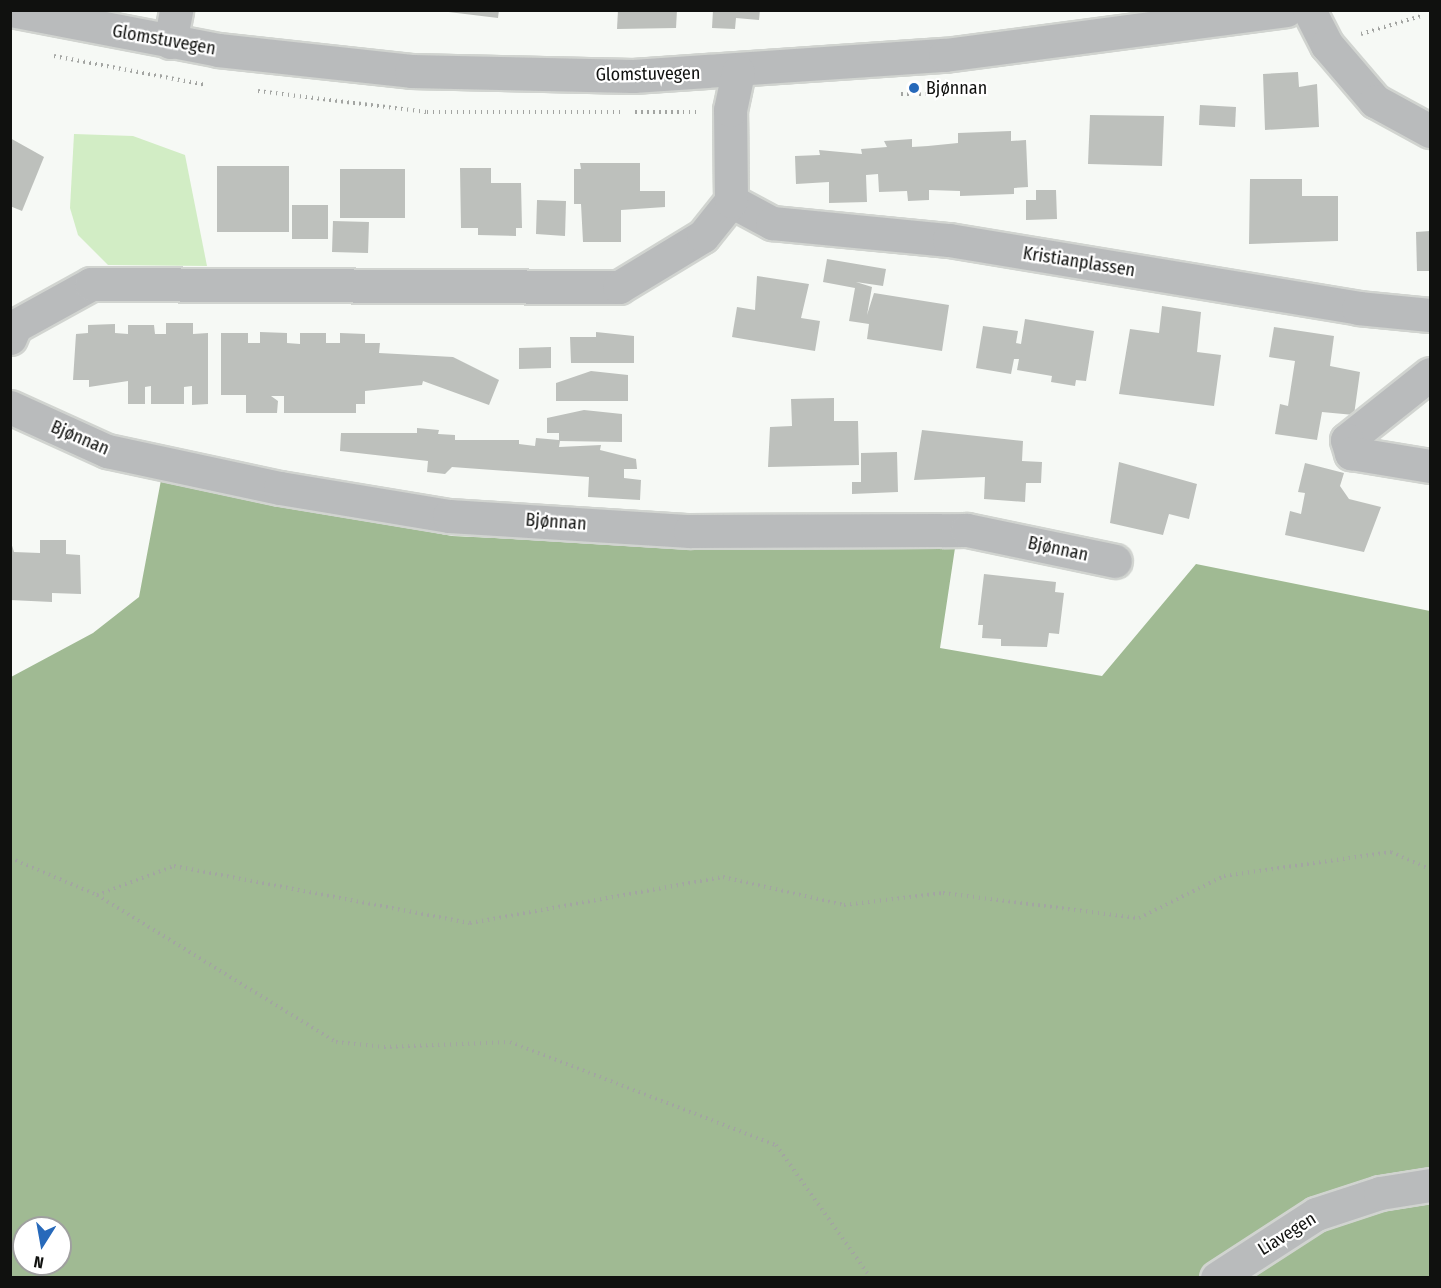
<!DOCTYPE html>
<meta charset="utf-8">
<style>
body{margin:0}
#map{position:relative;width:1441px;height:1288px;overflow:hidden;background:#f6f9f5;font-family:"Fira Sans Condensed",sans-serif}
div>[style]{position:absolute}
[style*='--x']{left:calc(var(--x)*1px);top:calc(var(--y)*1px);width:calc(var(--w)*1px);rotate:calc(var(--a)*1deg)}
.green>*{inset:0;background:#d2edc5}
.forest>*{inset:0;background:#a0ba93}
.building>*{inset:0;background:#bdc0bc}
.path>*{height:4px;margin-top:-2px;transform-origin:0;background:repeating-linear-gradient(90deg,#a3a5a2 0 1.5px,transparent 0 6px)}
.roads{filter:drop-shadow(2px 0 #d1d4d0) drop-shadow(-2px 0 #d1d4d0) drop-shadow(0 2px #d1d4d0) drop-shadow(0 -2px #d1d4d0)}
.minor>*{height:33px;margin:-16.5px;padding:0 16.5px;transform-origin:16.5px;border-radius:16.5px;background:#b9bbbc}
.dots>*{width:16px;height:16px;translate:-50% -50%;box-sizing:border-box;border:3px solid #fff;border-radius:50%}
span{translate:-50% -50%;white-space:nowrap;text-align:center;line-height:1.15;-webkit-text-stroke:4.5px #fff;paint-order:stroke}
.street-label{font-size:18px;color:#10110f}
.poi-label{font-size:18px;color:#10110f}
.left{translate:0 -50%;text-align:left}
.frame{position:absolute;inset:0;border:12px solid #10110f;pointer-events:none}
.north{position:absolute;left:12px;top:1216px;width:60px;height:60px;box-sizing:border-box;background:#fff;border:2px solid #9fa09f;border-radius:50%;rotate:191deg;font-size:16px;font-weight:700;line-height:24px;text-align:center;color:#10110f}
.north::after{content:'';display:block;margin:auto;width:21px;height:27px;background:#2769ba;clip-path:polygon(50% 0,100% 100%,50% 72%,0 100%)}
</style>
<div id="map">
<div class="green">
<i style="clip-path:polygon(74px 134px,133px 136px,185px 155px,207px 266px,108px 265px,78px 235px,70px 208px)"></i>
</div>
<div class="forest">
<i style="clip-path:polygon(evenodd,161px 480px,452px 536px,695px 548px,955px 548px,940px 648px,1102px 676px,1196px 564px,1430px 611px,1430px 1277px,11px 1278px,11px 677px,93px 633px,139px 597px,161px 480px,24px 1228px,60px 1228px,60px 1264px,24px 1264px,24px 1228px)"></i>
</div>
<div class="building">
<i style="clip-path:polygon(432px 10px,499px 10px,498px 18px)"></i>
<i style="clip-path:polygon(618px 10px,677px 10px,676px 28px,617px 29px)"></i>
<i style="clip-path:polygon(713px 10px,760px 10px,759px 20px,736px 18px,735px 29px,712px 28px)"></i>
<i style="clip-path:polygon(1298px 72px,1299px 87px,1317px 84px,1319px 127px,1265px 130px,1263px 74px)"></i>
<i style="clip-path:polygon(1200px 105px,1236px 107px,1235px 127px,1199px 125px)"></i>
<i style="clip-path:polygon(1090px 115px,1164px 116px,1162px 166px,1088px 164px)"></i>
<i style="clip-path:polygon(1011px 131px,1011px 141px,1026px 140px,1028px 187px,1014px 188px,1014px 194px,960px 196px,960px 191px,929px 190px,929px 200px,908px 201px,907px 191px,879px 192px,878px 174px,866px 175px,867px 202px,829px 203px,829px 182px,796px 184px,795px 156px,820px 155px,819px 150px,862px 154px,861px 149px,887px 147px,884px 141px,912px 139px,912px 147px,928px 146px,958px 143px,958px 133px)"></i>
<i style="clip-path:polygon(10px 138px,44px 157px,22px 211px,10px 206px)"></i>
<i style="clip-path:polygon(580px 163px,640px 163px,640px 191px,665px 191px,665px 207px,621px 210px,621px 242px,583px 242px,581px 204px,574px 204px,574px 169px,581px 169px)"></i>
<i style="clip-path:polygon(217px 166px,289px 166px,289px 232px,217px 232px)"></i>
<i style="clip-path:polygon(460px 168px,491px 168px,491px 183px,521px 183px,522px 228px,516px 228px,516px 236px,478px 235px,478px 228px,461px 228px)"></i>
<i style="clip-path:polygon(340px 169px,405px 169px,405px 218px,340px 218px)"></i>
<i style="clip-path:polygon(1250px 179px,1302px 179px,1302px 196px,1338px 196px,1338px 241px,1249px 244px)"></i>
<i style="clip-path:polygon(1036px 190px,1056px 190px,1057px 219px,1026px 220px,1026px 200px,1036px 200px)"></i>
<i style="clip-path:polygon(537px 200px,566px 201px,565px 236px,536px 234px)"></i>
<i style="clip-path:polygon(292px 205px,328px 205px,328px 239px,292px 239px)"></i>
<i style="clip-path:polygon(333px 221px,369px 222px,368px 253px,332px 252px)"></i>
<i style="clip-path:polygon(1430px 231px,1430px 271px,1417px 271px,1416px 232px)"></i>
<i style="clip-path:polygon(827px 259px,886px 269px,883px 286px,856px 282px,872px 287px,867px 315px,874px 293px,949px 305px,942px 351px,867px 339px,869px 324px,849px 321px,855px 288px,823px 282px)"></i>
<i style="clip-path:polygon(757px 276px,809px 284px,801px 318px,820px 321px,815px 351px,732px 337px,737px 307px,755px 310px)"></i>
<i style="clip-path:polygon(1162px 306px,1201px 312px,1197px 352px,1221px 355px,1214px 406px,1119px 394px,1130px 329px,1159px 333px)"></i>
<i style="clip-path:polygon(1025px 319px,1094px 331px,1086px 381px,1076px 380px,1075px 386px,1051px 382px,1052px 376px,1017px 370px,1019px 359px,1014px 359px,1011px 374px,976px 368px,983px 326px,1018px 331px,1016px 343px,1021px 344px)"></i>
<i style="clip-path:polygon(166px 323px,193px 323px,193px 334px,208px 333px,208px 404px,192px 405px,192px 386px,184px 387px,184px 404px,151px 404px,151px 386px,145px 387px,145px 404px,128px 404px,128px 381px,89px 387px,89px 380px,73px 380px,76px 334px,88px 333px,88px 325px,115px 324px,115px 333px,128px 334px,128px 325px,154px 325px,155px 334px,166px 334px)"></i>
<i style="clip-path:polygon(1274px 327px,1334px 336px,1330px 366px,1360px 372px,1354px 415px,1322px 412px,1317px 440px,1275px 434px,1280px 404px,1288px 406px,1295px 361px,1269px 357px)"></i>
<i style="clip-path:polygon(260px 332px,287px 333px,287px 343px,300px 344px,300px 333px,326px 333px,326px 343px,340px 343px,340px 333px,365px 334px,365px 343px,380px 343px,379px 353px,453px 357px,499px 380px,489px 405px,423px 381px,422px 385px,365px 391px,365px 404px,356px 404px,356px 413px,284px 413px,284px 396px,271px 396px,278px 401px,277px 413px,246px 413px,246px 395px,221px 395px,221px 333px,248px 333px,248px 343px,260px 343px)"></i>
<i style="clip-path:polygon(596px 332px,634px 336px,634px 363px,571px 363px,570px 337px,596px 337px)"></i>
<i style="clip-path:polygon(551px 347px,551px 368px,519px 369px,519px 348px)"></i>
<i style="clip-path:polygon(591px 371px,628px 375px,628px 401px,556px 401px,556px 383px)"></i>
<i style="clip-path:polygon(834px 398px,834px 421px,858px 421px,859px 465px,768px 467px,770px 427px,792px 426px,791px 399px)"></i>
<i style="clip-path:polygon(584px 410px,622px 414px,622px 442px,560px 441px,559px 447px,601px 445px,600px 450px,636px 459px,637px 469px,624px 469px,624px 478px,641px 480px,640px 500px,588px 497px,589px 477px,452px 467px,445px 474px,427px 472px,428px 461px,340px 451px,341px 433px,417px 433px,417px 428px,439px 430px,438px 434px,455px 435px,455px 440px,519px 440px,519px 444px,535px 446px,536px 438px,559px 440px,559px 433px,547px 433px,547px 418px)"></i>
<i style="clip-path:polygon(922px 430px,1023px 441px,1022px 461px,1042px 462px,1041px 483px,1026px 483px,1025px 502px,984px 499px,985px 477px,914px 480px)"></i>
<i style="clip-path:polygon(897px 452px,898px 492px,852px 494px,852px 482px,861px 482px,861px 453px)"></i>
<i style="clip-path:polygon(1119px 462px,1197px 484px,1189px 519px,1169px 514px,1163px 535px,1110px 523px)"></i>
<i style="clip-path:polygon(1305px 463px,1344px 473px,1340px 486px,1349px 499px,1381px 507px,1364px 552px,1285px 535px,1290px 511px,1301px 514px,1305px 493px,1298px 492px)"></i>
<i style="clip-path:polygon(10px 539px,14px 552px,40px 553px,40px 540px,66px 540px,66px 554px,80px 555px,81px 594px,52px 593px,52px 602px,10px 600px)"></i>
<i style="clip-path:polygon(984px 574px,1056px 582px,1055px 592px,1064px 593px,1059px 634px,1049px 633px,1047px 647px,1001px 646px,1001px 639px,982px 638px,983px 625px,978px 625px)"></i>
</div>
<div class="path">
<i style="--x:1361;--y:34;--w:63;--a:-16.7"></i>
<i style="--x:54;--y:56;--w:155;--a:10.8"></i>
<i style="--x:258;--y:91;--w:170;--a:7.1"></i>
<i style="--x:427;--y:112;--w:197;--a:0"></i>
<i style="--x:901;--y:94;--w:52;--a:0"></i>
<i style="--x:953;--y:94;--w:21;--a:-19"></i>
<i style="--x:635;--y:112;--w:61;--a:0"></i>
<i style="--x:10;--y:858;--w:95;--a:23"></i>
<i style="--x:97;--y:895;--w:281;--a:31.6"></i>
<i style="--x:336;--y:1042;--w:48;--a:5.9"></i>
<i style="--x:384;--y:1047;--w:126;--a:-2.3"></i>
<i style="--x:510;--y:1042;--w:285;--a:21.2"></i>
<i style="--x:776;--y:1145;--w:163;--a:54.5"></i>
<i style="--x:97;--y:895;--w:82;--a:-20.6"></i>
<i style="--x:174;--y:866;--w:301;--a:10.9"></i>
<i style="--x:470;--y:923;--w:257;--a:-10.3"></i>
<i style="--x:723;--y:877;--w:124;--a:13"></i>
<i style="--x:844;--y:905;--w:100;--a:-6.9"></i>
<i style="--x:943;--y:893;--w:198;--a:7.3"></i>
<i style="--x:1139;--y:918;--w:95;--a:-26.3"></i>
<i style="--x:1224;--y:876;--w:169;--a:-8.2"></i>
<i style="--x:1391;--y:852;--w:43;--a:23.6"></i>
</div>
<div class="roads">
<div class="minor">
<i style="--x:11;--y:10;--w:211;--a:10.9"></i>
<i style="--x:218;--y:50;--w:194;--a:6.2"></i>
<i style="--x:411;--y:71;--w:222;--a:1.3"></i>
<i style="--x:633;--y:76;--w:313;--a:-3.9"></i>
<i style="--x:945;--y:55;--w:344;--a:-7.5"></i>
<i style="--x:1309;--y:10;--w:39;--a:63"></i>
<i style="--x:1327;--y:45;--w:74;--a:49.4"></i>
<i style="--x:1375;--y:101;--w:63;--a:28.6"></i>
<i style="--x:170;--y:42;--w:33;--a:-79"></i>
<i style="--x:731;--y:201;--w:47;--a:28.2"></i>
<i style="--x:772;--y:223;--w:178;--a:5.5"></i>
<i style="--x:949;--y:240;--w:415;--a:9.4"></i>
<i style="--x:1358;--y:308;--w:72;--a:5.6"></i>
<i style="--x:10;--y:338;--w:13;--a:-67"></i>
<i style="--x:15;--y:326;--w:87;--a:-28.9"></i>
<i style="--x:91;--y:284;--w:528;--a:0.33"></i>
<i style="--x:619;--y:287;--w:98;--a:-31.3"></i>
<i style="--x:703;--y:236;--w:45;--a:-51.3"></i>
<i style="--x:731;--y:201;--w:91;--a:-90.6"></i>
<i style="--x:730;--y:110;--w:39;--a:-78"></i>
<i style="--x:1430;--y:374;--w:106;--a:141.5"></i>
<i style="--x:1347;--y:440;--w:14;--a:73"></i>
<i style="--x:1351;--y:453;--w:80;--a:9.3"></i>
<i style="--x:10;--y:407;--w:107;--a:24.4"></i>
<i style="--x:107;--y:451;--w:177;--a:12.1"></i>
<i style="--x:280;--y:488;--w:171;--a:9.4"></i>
<i style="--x:449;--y:516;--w:241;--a:3.6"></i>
<i style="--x:690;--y:531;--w:277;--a:-0.2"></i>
<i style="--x:967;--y:530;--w:151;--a:11.8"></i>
<i style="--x:1217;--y:1278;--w:118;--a:-32.9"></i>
<i style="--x:1316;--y:1214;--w:67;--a:-18.2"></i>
<i style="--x:1380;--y:1193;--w:51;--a:-9.1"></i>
</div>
</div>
<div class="dots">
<i style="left:914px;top:88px;background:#2769ba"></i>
</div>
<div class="street-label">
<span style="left:164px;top:40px;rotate:10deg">Glomstuvegen</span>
<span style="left:648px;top:74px;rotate:-1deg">Glomstuvegen</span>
<span style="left:1079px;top:262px;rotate:9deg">Kristianplassen</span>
<span style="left:80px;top:438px;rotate:23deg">Bjønnan</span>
<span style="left:556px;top:522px;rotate:4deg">Bjønnan</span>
<span style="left:1058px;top:549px;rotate:12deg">Bjønnan</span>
<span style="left:1287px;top:1234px;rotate:-32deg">Liavegen</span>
</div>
<div class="poi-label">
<span class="left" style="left:926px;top:88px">Bjønnan</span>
</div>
<div class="frame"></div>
<div class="north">N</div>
</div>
